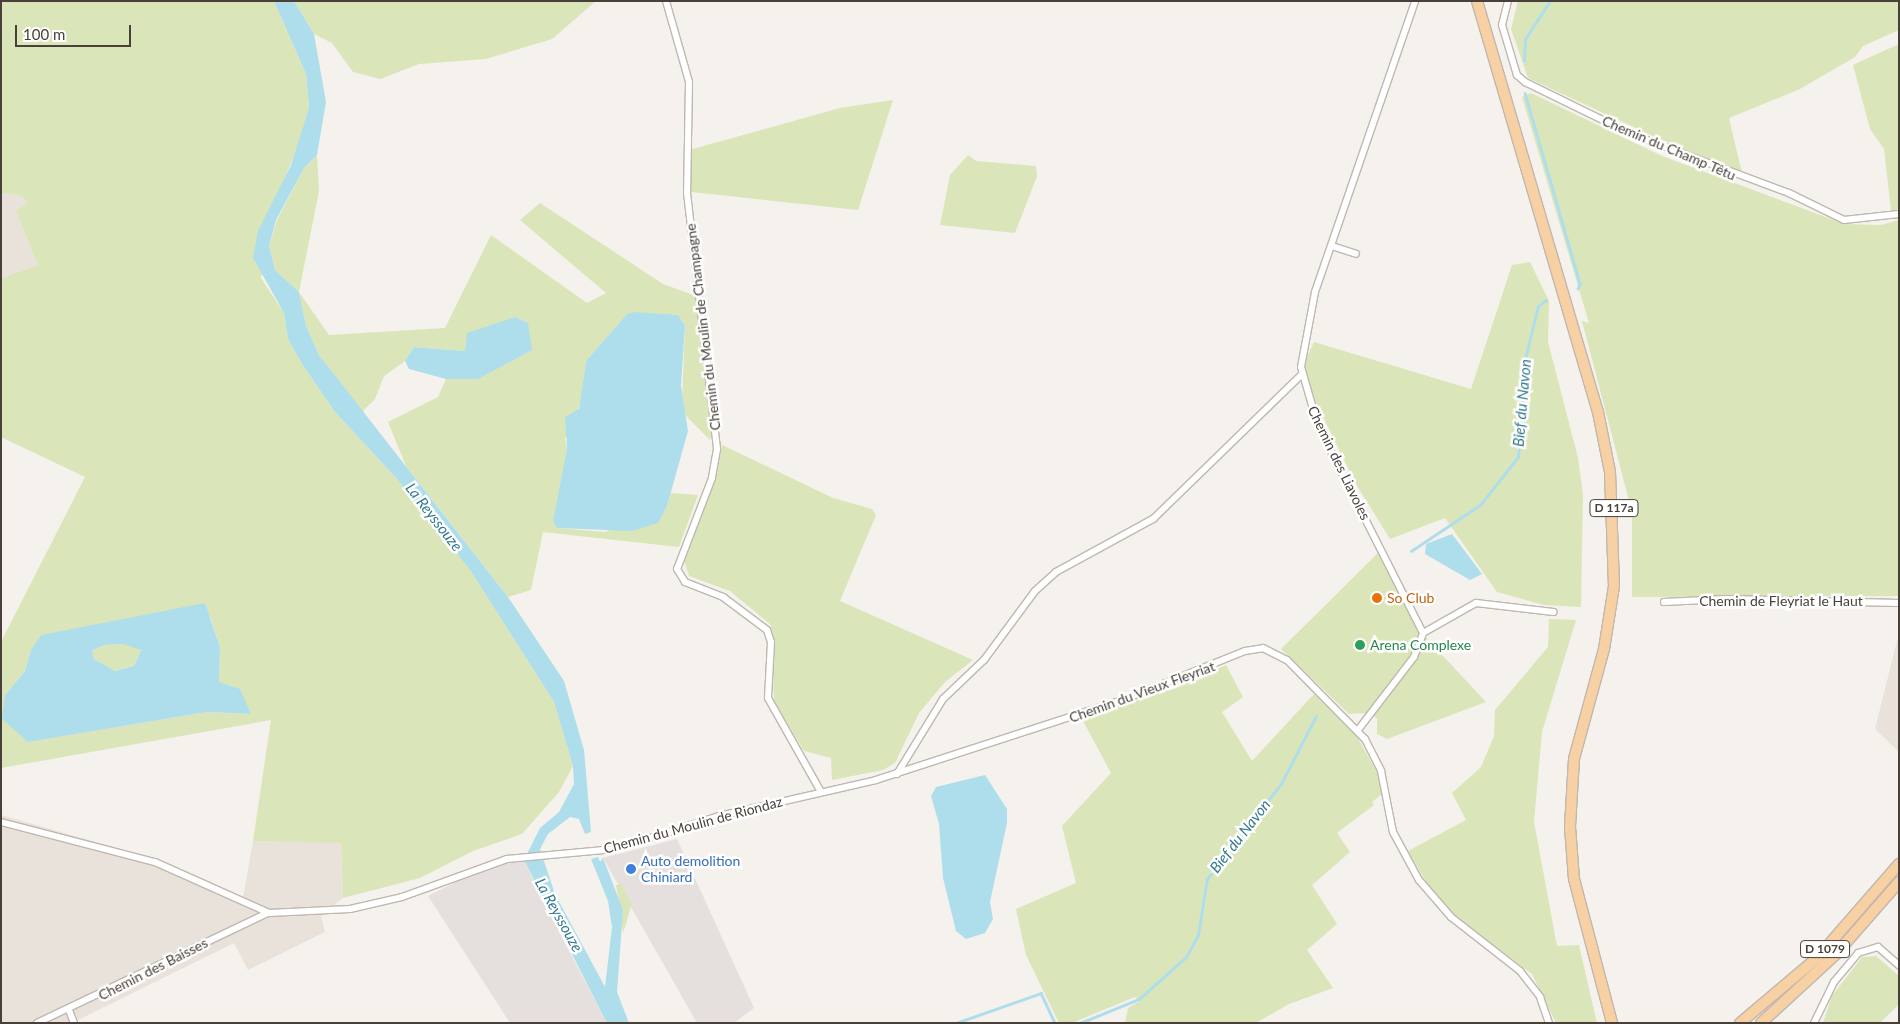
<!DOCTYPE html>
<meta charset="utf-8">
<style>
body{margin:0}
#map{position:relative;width:1900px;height:1024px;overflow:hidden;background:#f5f1ec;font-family:Lato,sans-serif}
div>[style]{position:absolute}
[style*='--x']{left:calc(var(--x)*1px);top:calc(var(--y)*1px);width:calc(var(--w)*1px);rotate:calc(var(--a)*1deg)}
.residential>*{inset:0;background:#e8e2db}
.industrial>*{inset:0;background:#e5e0dd}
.green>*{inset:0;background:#dae6b9}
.water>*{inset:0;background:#aedeec}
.stream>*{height:2.5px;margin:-1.25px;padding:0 1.25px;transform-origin:1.25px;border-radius:1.25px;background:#aedeec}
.roads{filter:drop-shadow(1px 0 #c0b7af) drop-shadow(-1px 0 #c0b7af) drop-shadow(0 1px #c0b7af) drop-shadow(0 -1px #c0b7af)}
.minor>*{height:6px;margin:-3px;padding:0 3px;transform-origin:3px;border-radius:3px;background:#fff}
.primary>*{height:10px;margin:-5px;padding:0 5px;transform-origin:5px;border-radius:5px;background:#f7d0a3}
.dots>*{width:14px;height:14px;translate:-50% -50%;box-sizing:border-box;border:2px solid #fff;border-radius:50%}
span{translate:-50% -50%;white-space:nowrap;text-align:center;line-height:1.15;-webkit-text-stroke:5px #fff;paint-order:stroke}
.shield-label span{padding:1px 4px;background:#fff;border:1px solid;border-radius:4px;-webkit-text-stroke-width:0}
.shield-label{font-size:12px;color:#49403a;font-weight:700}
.street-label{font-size:14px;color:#49403a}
.food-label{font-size:14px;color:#c56008}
.left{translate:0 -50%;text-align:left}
.leisure-label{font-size:14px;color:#27864d}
.shop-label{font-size:14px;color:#366cbe}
.water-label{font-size:15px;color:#32798f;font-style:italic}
.frame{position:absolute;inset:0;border:2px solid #49403a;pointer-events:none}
.scale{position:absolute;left:15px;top:25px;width:116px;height:22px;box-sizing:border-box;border:2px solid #49403a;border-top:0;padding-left:6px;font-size:15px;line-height:18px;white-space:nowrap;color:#49403a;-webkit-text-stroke:4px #fff;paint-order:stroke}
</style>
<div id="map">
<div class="residential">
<i style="clip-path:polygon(1px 193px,19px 195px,30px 202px,16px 211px,38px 265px,1px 278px)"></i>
<i style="clip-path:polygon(1899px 633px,1899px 752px,1875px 729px)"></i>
<i style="clip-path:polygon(1px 815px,152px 858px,243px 898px,253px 841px,341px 842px,343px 898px,321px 916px,325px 932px,248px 970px,234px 943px,72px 1023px,1px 1023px)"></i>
</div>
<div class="industrial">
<i style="clip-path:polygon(677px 839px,754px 1008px,734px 1023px,697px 1023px,603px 858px)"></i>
<i style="clip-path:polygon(524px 860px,546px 907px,607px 1023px,510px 1023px,428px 896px,482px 869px)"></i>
</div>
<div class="green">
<i style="clip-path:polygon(evenodd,1px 1px,274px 1px,306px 74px,309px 108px,304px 131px,279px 192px,261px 278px,284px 313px,288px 339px,302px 364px,335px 412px,397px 479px,470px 570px,554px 702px,573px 766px,559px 792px,522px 834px,473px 851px,420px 878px,343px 898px,341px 843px,253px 841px,271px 720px,1px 768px,1px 642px,85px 477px,1px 437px,1px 278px,38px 265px,16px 211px,29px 202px,19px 195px,1px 193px,1px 1px,210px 616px,220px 647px,219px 682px,250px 714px,207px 712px,28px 742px,5px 695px,25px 671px,31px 650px,210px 616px)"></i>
<i style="clip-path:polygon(294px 1px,596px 1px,552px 39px,486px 59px,419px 64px,380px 79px,353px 72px,332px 43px,314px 34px)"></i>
<i style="clip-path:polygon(1518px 1px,1899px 1px,1899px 30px,1863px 46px,1855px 57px,1800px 89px,1729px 118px,1742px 173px,1711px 163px,1528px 78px,1511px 29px)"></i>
<i style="clip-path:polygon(1899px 44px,1899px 209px,1891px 211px,1884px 149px,1870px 129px,1853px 65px)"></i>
<i style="clip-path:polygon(1531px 93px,1662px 156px,1844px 224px,1881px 225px,1899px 220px,1899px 596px,1632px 597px,1632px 512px,1582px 321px,1589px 323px,1522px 97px)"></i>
<i style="clip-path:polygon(893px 100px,858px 210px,691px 192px,689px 150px,840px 108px)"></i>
<i style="clip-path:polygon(317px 155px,319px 191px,299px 292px,329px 335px,445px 328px,491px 235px,587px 303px,606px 293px,520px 220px,540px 203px,663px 284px,696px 296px,713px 419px,710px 440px,686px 416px,682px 402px,685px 325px,678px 315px,627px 314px,586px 361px,580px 404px,565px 439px,567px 449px,557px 528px,605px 532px,667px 506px,671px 493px,698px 495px,679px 547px,543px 532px,531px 590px,508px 597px,406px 466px,388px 422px,438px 397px,446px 379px,478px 379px,465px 351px,414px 347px,405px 361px,384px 376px,375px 399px,362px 412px,319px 355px,306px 326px,299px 292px,275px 270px,269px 246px,277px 220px,304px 168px)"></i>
<i style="clip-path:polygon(968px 155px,976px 161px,1036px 166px,1037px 176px,1015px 233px,940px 225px,950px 175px)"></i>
<i style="clip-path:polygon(1530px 262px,1549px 301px,1548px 342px,1578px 458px,1583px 495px,1581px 607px,1544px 605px,1497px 592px,1445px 518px,1390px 539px,1356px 484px,1306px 382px,1305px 361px,1314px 342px,1471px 389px,1512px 265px)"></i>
<i style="clip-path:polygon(722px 445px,833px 498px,872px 509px,876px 515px,840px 601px,973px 660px,945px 682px,919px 713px,895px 763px,883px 770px,832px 780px,831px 758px,804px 751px,774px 701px,771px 625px,730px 591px,689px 576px,684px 560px,717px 474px)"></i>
<i style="clip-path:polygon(1378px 553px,1416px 627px,1486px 702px,1387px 739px,1377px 734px,1377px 718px,1367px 713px,1349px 714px,1281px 649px)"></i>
<i style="clip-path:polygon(1549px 619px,1576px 620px,1542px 732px,1534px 822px,1557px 946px,1579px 945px,1597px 1023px,1556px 1023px,1532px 974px,1452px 913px,1432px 892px,1408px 851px,1466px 820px,1452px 793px,1481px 767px,1494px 736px,1495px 710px,1548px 647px)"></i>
<i style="clip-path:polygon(123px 644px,141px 649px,134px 666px,115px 671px,94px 659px,92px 651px,104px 645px)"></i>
<i style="clip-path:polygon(1226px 665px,1243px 697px,1222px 712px,1252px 761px,1314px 694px,1355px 733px,1377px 772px,1382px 794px,1372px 802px,1374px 805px,1337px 833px,1350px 852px,1312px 885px,1337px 924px,1307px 950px,1333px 988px,1289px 1004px,1256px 1023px,1125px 1023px,1128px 1008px,1140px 1001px,1135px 997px,1072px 1023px,1059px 1023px,1026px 955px,1016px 909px,1076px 883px,1062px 826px,1111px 773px,1082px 719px,1180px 686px)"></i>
<i style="clip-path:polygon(621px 884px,632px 904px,623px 933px,616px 885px)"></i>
<i style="clip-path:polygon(1876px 956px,1899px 976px,1899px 1004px,1880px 1023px,1823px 1023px,1832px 996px,1862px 957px)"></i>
</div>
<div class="water">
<i style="clip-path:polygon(274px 1px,294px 1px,314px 34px,326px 102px,317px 155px,304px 168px,276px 220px,269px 246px,275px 270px,299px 292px,306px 326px,319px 355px,508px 597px,564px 681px,584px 750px,591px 832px,585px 834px,579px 819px,570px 817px,548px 834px,540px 849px,555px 894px,605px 987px,612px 927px,608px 901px,591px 859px,598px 857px,600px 862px,603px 858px,623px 910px,617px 992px,629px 1023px,607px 1023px,524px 860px,540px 828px,559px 812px,574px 784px,573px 766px,554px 702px,470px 570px,397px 479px,335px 412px,302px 364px,288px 339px,284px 313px,253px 258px,258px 231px,291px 165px,309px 108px,306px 74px)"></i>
<i style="clip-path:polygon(635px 312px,678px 315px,685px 325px,681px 386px,688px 431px,667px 506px,658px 523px,632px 531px,557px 528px,553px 521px,567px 449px,565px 417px,579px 409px,586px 361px,627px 314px)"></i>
<i style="clip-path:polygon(515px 317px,528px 323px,532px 350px,478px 379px,446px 379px,409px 369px,405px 361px,414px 347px,465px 351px,467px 333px)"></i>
<i style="clip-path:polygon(1452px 534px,1482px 574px,1470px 580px,1425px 554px,1426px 544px)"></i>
<i style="clip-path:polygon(evenodd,205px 603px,220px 647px,219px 682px,240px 689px,251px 714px,207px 712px,28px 742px,2px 719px,5px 695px,25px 671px,31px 650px,41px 635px,205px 603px,123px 644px,141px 650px,134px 666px,115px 671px,94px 659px,92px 651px,104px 645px,123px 644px)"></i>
<i style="clip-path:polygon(985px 775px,1007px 809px,1007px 823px,990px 902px,993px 919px,985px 933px,966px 939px,956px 931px,943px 878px,939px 824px,931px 796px,936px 787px)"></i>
</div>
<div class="stream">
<i style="--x:1524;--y:61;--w:22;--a:-87"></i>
<i style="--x:1525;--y:39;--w:45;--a:-56.7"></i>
<i style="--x:1525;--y:93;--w:199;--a:73.9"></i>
<i style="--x:1580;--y:284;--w:5;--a:112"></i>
<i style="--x:1411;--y:551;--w:83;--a:-33.7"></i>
<i style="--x:1480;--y:505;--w:61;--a:-51.6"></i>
<i style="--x:1518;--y:457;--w:102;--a:-85.5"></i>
<i style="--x:1526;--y:355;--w:50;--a:-76.2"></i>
<i style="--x:1538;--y:306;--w:10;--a:-37"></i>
<i style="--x:956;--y:1023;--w:90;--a:-19.4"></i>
<i style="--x:1041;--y:993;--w:33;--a:65"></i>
<i style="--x:1080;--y:1023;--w:64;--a:-22.1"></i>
<i style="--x:1139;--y:999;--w:63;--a:-41.8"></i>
<i style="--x:1186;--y:957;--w:25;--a:-61"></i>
<i style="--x:1198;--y:935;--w:57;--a:-80.9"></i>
<i style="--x:1207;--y:879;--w:120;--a:-52.1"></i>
<i style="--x:1281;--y:784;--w:76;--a:-62.8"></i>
</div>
<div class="roads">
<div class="minor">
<i style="--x:666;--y:1;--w:84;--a:74.1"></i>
<i style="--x:689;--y:82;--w:111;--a:91"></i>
<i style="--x:687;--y:193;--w:258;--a:83.3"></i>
<i style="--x:717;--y:449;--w:29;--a:100"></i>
<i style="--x:712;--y:478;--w:97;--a:111"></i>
<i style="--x:677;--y:569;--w:15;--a:58"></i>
<i style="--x:685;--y:582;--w:41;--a:21.5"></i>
<i style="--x:723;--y:597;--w:55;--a:36.9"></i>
<i style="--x:767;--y:630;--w:13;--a:72"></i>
<i style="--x:771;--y:642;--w:56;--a:93.1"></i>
<i style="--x:768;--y:698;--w:108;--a:60.6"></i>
<i style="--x:1508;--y:1;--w:25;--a:104"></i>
<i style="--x:1502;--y:25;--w:52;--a:73.3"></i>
<i style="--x:1517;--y:75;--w:11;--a:41"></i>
<i style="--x:1525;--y:82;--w:118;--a:26.1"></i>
<i style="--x:1631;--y:134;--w:169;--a:20.5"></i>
<i style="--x:1789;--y:193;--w:61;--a:26.1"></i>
<i style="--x:1844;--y:220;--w:55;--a:-6.2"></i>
<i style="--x:1332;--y:246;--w:25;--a:18"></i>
<i style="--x:1664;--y:602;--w:62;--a:-2.8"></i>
<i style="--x:1726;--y:599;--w:173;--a:1.3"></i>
<i style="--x:1423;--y:633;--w:61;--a:-29.5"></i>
<i style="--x:1476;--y:603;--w:78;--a:6.7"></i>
<i style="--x:1358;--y:730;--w:92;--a:-52.5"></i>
<i style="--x:1414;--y:657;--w:26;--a:-69"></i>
<i style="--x:1423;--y:633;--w:232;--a:-116.9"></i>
<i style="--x:1318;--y:426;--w:61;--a:-106.1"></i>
<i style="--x:1301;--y:367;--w:76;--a:-79.4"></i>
<i style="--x:1315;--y:292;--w:308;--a:-71"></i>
<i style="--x:897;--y:774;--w:88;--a:-58.5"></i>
<i style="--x:943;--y:699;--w:57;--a:-43.6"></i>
<i style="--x:984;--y:660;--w:86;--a:-53.5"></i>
<i style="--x:1035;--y:591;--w:28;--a:-42"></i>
<i style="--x:1056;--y:572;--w:111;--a:-28.7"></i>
<i style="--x:1153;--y:519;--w:206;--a:-44.2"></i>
<i style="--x:1;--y:822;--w:159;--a:14.6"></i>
<i style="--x:155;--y:862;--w:125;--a:24.1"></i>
<i style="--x:269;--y:913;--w:81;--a:-2.8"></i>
<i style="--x:350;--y:909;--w:53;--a:-13"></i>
<i style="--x:402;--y:897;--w:112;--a:-19.9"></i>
<i style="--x:507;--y:859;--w:108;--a:-5.3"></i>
<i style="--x:615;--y:849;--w:109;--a:-17.6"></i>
<i style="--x:719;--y:816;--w:161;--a:-12.9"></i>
<i style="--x:876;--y:780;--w:265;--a:-18"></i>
<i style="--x:1128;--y:698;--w:126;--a:-21.9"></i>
<i style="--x:1245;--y:651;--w:18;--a:-9"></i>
<i style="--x:1263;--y:648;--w:27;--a:27"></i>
<i style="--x:1287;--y:660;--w:111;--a:45.4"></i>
<i style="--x:1365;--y:739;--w:36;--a:63"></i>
<i style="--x:1381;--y:771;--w:62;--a:78.9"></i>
<i style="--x:1393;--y:832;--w:55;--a:61.6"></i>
<i style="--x:1419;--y:880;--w:49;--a:49.1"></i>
<i style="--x:1451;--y:917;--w:88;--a:38"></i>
<i style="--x:1520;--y:971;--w:33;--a:52"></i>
<i style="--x:1540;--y:997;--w:28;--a:71"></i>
<i style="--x:69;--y:1010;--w:14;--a:69"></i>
<i style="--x:37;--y:1023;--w:256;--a:-25.5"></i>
<i style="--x:1814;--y:1023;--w:46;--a:-64"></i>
<i style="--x:1834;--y:982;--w:38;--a:-50"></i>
<i style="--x:1858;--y:953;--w:21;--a:-17"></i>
<i style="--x:1878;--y:947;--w:28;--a:41"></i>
</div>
<div class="primary">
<i style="--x:1477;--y:1;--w:428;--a:73.6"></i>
<i style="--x:1598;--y:412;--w:61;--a:78.7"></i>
<i style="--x:1610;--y:472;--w:114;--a:88"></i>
<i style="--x:1614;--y:586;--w:64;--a:99"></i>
<i style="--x:1604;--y:649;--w:114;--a:105.3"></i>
<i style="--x:1574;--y:759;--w:68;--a:93.4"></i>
<i style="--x:1570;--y:827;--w:52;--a:85.6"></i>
<i style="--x:1574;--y:879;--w:149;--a:75.2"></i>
<i style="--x:1740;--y:1023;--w:101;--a:-40.2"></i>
<i style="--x:1817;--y:958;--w:125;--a:-48.9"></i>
<i style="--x:1761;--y:1023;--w:102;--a:-42.6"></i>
<i style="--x:1836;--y:954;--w:96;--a:-48.8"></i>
</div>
</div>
<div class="dots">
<i style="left:1377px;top:598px;background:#e8710a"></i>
<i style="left:1360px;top:645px;background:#2e9e5b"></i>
<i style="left:631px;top:869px;background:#3f7fe0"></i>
</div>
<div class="shield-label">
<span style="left:1614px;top:508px">D 117a</span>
<span style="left:1825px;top:949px">D 1079</span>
</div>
<div class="street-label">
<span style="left:1669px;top:148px;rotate:23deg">Chemin du Champ Têtu</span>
<span style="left:703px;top:327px;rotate:-97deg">Chemin du Moulin de Champagne</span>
<span style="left:1339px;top:463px;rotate:64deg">Chemin des Liavoles</span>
<span style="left:1781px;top:601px">Chemin de Fleyriat le Haut</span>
<span style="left:1142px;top:692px;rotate:-20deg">Chemin du Vieux Fleyriat</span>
<span style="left:693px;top:825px;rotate:-15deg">Chemin du Moulin de Riondaz</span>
<span style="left:153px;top:969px;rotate:-27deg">Chemin des Baisses</span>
</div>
<div class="food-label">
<span class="left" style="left:1387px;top:598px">So Club</span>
</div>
<div class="leisure-label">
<span class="left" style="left:1370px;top:645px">Arena Complexe</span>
</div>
<div class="shop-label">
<span class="left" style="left:641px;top:869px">Auto demolition<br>Chiniard</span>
</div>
<div class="water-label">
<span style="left:1522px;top:403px;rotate:-85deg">Bief du Navon</span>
<span style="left:434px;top:517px;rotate:52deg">La Reyssouze</span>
<span style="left:1240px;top:836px;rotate:-52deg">Bief du Navon</span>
<span style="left:559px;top:915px;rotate:61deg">La Reyssouze</span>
</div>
<div class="frame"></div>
<div class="scale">100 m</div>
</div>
